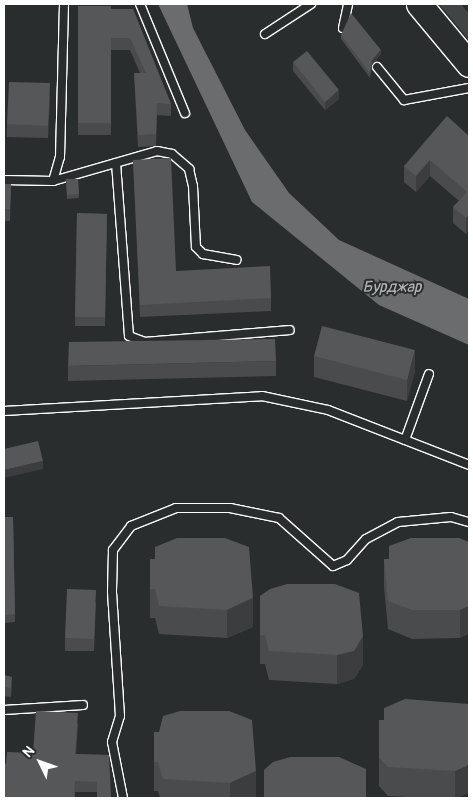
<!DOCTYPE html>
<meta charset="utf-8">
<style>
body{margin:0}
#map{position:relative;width:473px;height:802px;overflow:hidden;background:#2a2d2e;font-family:Pangolin,sans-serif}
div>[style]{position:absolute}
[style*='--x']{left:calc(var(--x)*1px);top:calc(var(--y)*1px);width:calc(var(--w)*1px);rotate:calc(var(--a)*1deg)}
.green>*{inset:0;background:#414445}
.water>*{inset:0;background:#6a6c6d}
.roads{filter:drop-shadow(1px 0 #fff) drop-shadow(-1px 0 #fff) drop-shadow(0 1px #fff) drop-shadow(0 -1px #fff)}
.service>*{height:8px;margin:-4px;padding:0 4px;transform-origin:4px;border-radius:4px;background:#2a2d2e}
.primary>*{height:25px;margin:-12.5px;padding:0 12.5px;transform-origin:12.5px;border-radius:12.5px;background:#2a2d2e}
.wall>*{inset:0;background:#494b4c}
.shaded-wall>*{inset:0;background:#3c3d3e}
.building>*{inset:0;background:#555758}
span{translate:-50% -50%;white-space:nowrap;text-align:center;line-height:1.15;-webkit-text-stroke:4px #2a2d2e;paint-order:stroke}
.water-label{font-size:16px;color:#b4b6b6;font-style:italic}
.frame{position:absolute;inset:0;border:5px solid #fff;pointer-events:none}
.north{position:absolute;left:15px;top:737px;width:50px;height:50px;-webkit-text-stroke:4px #2a2d2e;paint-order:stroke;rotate:312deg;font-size:14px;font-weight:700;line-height:20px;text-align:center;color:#fff}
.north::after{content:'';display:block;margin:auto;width:18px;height:22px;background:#fff;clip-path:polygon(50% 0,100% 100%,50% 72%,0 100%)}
</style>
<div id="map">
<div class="green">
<i style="clip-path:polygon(439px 4px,461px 4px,469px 14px,469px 40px)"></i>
</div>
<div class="water">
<i style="clip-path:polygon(158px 4px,187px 4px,193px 28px,245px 130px,289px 193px,339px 240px,469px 299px,469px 345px,379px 305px,252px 202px)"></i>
</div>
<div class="roads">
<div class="service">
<i style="--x:140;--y:4;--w:118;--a:67.6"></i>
<i style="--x:343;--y:28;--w:25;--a:-78"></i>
<i style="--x:265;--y:34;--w:55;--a:-33.1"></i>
<i style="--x:377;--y:67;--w:43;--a:50.7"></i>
<i style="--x:404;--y:100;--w:66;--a:-10.5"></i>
<i style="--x:116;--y:163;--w:173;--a:85.7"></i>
<i style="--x:129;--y:336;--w:17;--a:21"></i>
<i style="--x:145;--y:342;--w:145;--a:-4.7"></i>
<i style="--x:4;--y:180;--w:49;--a:1.2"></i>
<i style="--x:53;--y:181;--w:108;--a:-16.1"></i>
<i style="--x:157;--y:151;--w:15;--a:11"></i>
<i style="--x:172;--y:154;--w:23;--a:41"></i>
<i style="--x:189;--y:169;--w:17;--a:77"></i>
<i style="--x:193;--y:186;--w:61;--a:87.2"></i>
<i style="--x:196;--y:247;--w:10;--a:45"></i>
<i style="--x:203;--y:254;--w:34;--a:10"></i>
<i style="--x:53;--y:181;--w:25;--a:-74"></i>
<i style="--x:60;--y:157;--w:153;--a:-88.5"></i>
<i style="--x:4;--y:411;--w:258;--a:-3.3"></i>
<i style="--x:262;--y:396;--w:67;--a:12"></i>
<i style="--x:328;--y:410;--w:151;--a:21.3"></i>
<i style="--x:405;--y:440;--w:70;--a:-70"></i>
<i style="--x:4;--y:710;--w:79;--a:-3.6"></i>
<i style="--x:123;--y:798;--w:57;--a:-101.1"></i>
<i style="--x:112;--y:742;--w:27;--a:-73"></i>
<i style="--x:120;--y:716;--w:125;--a:-93.7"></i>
<i style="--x:112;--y:591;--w:41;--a:-88.6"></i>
<i style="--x:113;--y:550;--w:30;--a:-53"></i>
<i style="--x:131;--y:526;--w:48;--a:-21.8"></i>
<i style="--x:176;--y:508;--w:54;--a:0"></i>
<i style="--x:230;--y:508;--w:50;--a:11.5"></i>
<i style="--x:279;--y:518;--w:72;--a:41.6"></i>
<i style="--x:333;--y:566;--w:15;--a:-23"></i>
<i style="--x:347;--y:560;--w:28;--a:-48"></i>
<i style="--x:366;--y:539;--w:36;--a:-28"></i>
<i style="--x:398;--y:522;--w:53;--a:-5.4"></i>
<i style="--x:451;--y:517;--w:19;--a:16"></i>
</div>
<div class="primary">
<i style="--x:419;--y:4;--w:78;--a:50.2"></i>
</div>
</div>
<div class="wall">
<i style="clip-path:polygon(78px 6px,111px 9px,133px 9px,171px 104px,171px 116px,157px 115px,156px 146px,138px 147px,134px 73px,140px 73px,130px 50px,111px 50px,111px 135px,78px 135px)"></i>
<i style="clip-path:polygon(341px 35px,381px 54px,372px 65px,370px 78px,341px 39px)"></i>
<i style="clip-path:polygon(293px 62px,339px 99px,325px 110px,293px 71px)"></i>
<i style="clip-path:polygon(50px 96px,48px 138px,7px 137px,7px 124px)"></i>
<i style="clip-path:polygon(469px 136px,469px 230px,466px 234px,453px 223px,453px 207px,459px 201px,430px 176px,416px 192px,404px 182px,404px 166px)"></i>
<i style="clip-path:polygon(133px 160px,176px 271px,271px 298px,271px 311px,140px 317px)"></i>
<i style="clip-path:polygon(66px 179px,78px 179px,79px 198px,67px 199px)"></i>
<i style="clip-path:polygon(4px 184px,11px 184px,10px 221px,4px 221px)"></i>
<i style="clip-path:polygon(77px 213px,107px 214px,105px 326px,75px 326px)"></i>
<i style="clip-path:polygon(314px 356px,415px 371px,407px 401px,314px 377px)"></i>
<i style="clip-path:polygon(276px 361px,276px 376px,68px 381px,68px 366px)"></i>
<i style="clip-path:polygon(4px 517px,13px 517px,15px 622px,4px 623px)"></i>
<i style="clip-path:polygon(469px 542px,460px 638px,412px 639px,388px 629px,384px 587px,384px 559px,389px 559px)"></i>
<i style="clip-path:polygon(150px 559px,155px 559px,253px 627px,227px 638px,159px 634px,155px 618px,150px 618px)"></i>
<i style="clip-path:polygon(260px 596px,363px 665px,354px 679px,337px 684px,269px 680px,265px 664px,260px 664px)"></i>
<i style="clip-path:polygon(96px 602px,94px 651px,65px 651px,65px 638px)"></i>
<i style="clip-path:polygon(4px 675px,12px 685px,11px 697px,4px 696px)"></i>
<i style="clip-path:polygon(469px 704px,458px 798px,428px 798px,388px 796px,379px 786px,379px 720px,384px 720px)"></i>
<i style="clip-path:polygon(78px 723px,76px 754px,109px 755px,97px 792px,75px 792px,75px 798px,4px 798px,6px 764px,33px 753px)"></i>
<i style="clip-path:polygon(154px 732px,256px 798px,160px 798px,158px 791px,154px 791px)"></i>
</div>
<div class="shaded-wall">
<i style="clip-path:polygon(381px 50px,381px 54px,372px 65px,370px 78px,372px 60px)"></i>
<i style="clip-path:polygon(50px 83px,50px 96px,48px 138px,48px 126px)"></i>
<i style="clip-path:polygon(339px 90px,339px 99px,325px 110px,325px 102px)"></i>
<i style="clip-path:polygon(430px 160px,430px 176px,416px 192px,416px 176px)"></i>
<i style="clip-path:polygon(469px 214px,469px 230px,466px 234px,466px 218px)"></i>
<i style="clip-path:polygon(415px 350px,415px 371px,407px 401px,407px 380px)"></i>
<i style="clip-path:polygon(43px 461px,43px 469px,4px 478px,4px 470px)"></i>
<i style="clip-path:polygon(253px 598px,253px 627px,227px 638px,227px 610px)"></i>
<i style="clip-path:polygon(469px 606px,469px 634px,460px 638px,460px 610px)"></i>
<i style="clip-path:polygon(363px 636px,363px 665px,354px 679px,337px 684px,337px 655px)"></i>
<i style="clip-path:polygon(12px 677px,12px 685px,11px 697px,11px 688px)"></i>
<i style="clip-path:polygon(469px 765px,469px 793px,458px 798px,455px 798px,455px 771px)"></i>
<i style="clip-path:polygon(256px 771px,256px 798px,230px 798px,230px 783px)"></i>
</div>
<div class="building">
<i style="clip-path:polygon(78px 6px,111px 6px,111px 9px,133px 9px,171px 104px,157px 103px,156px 134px,138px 135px,134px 73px,146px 73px,130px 38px,111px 38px,111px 123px,78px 123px)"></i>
<i style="clip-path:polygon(351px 13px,381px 50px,372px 60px,370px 73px,341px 35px)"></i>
<i style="clip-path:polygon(307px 51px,339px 90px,325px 102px,293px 62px)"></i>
<i style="clip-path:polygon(9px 82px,50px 83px,48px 126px,7px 124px)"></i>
<i style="clip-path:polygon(447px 116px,469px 136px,469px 214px,466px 218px,453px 207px,467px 192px,430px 160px,416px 176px,404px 166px)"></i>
<i style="clip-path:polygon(171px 158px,176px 271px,270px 266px,271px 298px,140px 305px,133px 160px)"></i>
<i style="clip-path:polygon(66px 179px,78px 179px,79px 194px,67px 195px)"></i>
<i style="clip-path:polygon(4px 184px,11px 184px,10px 209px,4px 209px)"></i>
<i style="clip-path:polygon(77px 213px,107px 214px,105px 317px,75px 317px)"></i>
<i style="clip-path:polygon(322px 326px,415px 350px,407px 380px,314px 356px)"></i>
<i style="clip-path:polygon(275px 339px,276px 361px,68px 366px,69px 342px)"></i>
<i style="clip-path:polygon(38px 441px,43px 461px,4px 470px,4px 449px)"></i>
<i style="clip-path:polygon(4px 517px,13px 517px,15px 614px,4px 615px)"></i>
<i style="clip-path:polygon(177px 538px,225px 538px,249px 547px,253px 598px,227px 610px,159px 606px,155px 589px,150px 589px,150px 559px,155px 559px,155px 547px)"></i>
<i style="clip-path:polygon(411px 538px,459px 538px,469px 542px,469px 606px,460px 610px,412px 610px,388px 601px,384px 559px,389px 559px,389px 546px)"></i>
<i style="clip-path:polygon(287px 584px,335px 584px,359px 593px,363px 636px,354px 651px,337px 655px,269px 651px,265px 635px,260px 635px,260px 596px,270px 589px)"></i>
<i style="clip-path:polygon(67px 589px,96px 590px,94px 639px,65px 638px)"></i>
<i style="clip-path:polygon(4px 675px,12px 677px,11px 688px,4px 687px)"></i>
<i style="clip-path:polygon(405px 699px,469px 704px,469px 765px,455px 771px,388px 767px,379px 758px,379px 720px,384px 720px,384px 708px)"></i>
<i style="clip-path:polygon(36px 711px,78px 713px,75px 754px,109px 755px,111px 798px,97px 798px,97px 782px,75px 781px,74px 798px,4px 798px,4px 763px,6px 764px,7px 752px,33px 753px)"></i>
<i style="clip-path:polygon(180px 711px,229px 711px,252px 720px,256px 771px,230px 783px,163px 779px,158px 762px,154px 762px,154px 732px,159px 732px,163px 716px)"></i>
<i style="clip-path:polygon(290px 757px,339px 757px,366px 769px,366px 798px,264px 798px,264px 770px,273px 762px)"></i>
</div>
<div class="water-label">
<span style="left:392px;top:287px">Бурджар</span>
</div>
<div class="frame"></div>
<div class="north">N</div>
</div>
